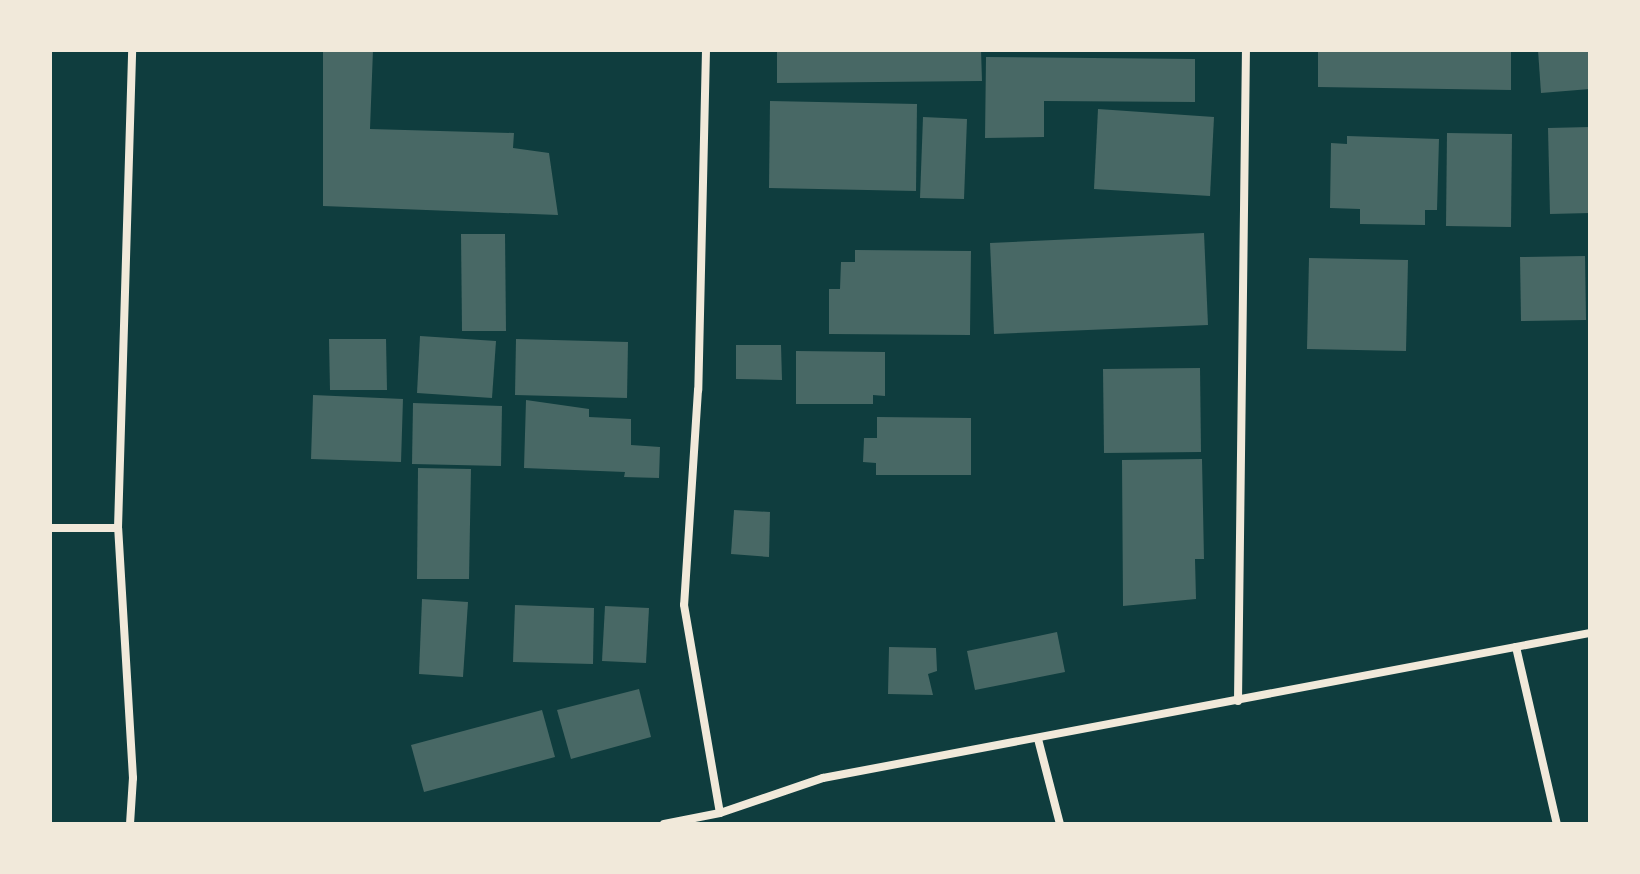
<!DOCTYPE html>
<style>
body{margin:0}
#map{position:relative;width:1640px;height:874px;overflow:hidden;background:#0f3d3e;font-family:"Roboto Serif",serif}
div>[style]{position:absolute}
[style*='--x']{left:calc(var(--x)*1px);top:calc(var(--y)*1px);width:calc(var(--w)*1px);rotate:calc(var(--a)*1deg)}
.building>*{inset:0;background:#486865}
.minor>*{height:8px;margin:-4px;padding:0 4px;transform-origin:4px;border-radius:4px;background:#f1e9da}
span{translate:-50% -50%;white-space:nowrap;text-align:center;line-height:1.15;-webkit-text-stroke:8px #f1e9da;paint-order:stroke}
.frame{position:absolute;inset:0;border:52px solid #f1e9da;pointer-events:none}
</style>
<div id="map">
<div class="building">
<i style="clip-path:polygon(323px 50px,373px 50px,370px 129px,514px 133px,513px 148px,549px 153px,558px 215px,323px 206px)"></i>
<i style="clip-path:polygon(777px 50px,981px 50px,982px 81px,777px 83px)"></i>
<i style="clip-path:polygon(1318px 50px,1511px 50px,1511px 90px,1318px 87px)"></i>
<i style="clip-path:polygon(1538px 50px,1590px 50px,1590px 89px,1541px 93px)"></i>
<i style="clip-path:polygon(986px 57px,1195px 59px,1195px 102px,1044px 101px,1044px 137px,985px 138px)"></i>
<i style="clip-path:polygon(770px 101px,917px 104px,916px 191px,769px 188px)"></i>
<i style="clip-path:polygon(1098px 109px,1214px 117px,1210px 196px,1094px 189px)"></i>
<i style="clip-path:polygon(923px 117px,967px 119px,964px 199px,920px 198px)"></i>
<i style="clip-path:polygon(1590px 127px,1590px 213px,1550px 214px,1548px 128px)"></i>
<i style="clip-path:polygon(1447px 133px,1512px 134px,1511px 227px,1446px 226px)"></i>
<i style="clip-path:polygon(1347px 136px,1439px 139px,1437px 210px,1425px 210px,1425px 225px,1360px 224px,1360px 209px,1330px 208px,1331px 143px,1347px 144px)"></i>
<i style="clip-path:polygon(1204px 233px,1208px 325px,994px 334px,990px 243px)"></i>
<i style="clip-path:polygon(461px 234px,505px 234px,506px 331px,462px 331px)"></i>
<i style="clip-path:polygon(855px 250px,971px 251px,970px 335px,829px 334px,829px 289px,840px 289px,841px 262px,855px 262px)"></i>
<i style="clip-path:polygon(1585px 256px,1586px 320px,1521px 321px,1520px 257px)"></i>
<i style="clip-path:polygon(1309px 258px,1408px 260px,1406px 351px,1307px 349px)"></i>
<i style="clip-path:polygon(420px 336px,496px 341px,492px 398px,417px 393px)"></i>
<i style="clip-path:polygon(329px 339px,386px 339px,387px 390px,330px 390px)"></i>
<i style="clip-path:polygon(516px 339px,628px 342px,627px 398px,515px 395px)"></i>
<i style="clip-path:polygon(736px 345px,781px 345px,782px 380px,736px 379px)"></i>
<i style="clip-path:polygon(796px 351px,885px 352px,885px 396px,873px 395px,873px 404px,796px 404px)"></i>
<i style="clip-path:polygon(1200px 368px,1201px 452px,1104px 453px,1103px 369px)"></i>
<i style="clip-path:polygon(313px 395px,403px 399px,401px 462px,311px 459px)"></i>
<i style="clip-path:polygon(526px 400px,589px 409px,589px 417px,631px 419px,631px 445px,660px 447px,659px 478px,624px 477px,625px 472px,524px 468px)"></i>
<i style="clip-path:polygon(413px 403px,502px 406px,501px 466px,412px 464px)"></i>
<i style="clip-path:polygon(877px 417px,971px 418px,971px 475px,876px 475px,876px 463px,863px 462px,864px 438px,877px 438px)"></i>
<i style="clip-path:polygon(1202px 459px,1204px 559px,1195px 559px,1196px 599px,1123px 606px,1122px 460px)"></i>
<i style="clip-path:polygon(418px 468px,471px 469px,469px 579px,417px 579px)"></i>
<i style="clip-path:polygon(734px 510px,770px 512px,769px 557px,731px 554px)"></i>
<i style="clip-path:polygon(422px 599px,468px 602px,463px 677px,419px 674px)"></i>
<i style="clip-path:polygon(515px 605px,594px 608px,593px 664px,513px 662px)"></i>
<i style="clip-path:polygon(605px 606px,649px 608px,646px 663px,602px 661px)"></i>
<i style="clip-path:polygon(1057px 632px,1065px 672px,975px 690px,967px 651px)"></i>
<i style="clip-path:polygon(889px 647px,936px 648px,937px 671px,928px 674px,933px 695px,888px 694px)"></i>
<i style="clip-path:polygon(639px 689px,651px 737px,571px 759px,557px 710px)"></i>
<i style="clip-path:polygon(542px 710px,555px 757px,424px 792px,411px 745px)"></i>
</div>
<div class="minor">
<i style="--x:706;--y:50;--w:340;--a:91.3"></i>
<i style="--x:698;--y:390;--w:215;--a:93.7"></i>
<i style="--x:684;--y:605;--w:211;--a:80.2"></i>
<i style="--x:50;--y:528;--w:68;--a:0"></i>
<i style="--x:1516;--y:647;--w:182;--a:77"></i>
<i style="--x:1238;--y:701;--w:651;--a:-89.3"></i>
<i style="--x:1038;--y:739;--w:88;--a:75.5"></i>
<i style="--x:130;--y:824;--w:46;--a:-86.3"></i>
<i style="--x:133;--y:778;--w:250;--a:-93.4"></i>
<i style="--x:118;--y:528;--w:478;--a:-88.3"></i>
<i style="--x:664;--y:824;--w:57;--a:-11.1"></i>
<i style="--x:720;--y:813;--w:109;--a:-18.8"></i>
<i style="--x:823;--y:778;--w:781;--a:-10.71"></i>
</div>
<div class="frame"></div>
</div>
